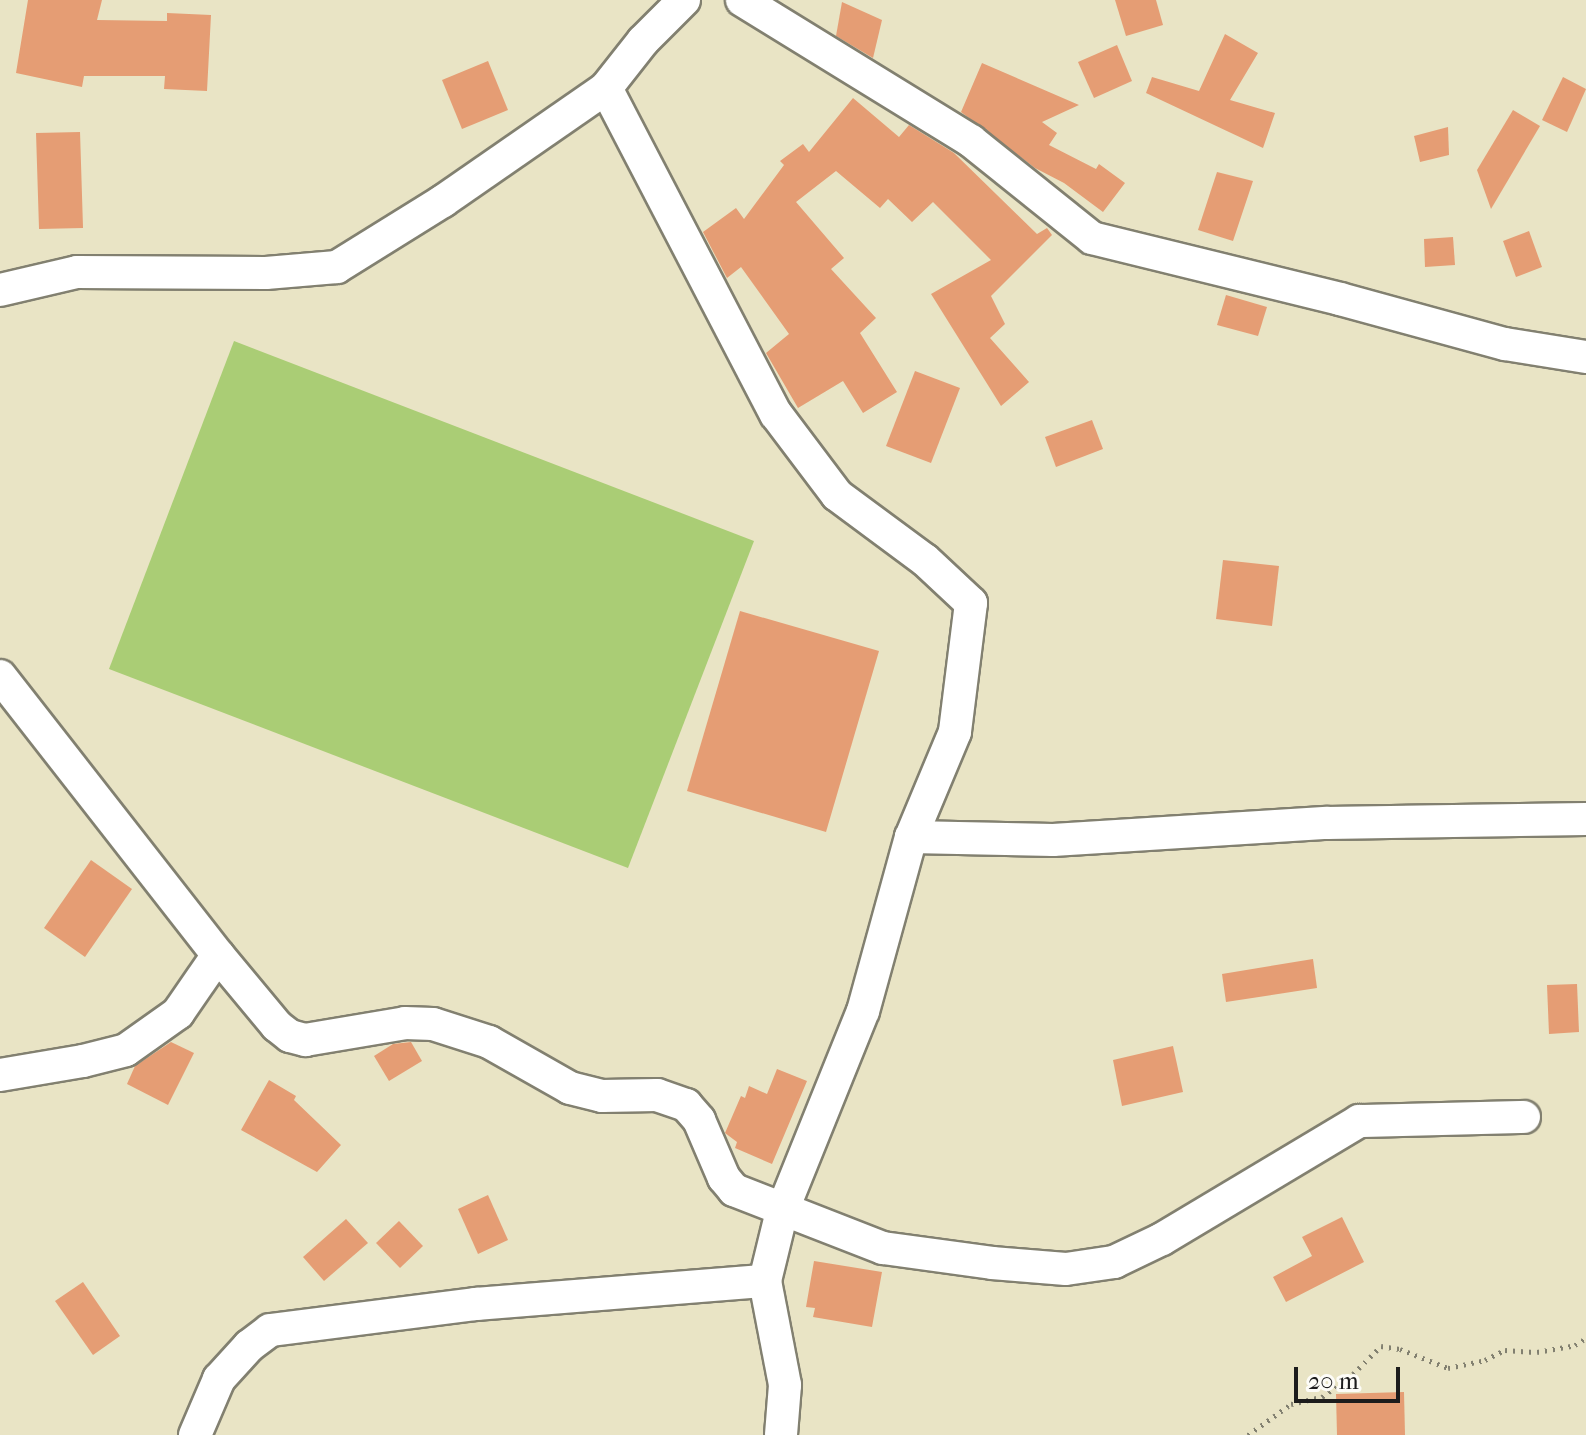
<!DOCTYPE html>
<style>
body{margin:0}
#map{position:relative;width:1586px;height:1435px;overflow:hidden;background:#e9e4c5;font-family:"IM FELL French Canon",serif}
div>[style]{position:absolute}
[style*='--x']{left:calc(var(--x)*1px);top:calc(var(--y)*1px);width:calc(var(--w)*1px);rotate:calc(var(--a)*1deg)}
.green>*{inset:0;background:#aacd75}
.building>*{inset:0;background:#e59d74}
.path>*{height:5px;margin-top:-2.5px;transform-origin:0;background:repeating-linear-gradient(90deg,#828070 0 2px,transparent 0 8px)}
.roads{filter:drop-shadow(2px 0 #828070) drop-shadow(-2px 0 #828070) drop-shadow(0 2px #828070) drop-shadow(0 -2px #828070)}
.street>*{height:32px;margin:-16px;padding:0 16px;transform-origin:16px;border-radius:16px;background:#fff}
span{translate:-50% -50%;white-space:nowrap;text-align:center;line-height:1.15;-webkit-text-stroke:7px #fdfcf7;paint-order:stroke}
.scale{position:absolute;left:1294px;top:1367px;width:106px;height:36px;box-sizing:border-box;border:4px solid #1c1c1c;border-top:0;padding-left:10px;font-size:24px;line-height:28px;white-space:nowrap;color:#1c1c1c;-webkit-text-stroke:6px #fdfcf7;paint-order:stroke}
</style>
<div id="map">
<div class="green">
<i style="clip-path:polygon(234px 341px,754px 541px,628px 868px,109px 669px)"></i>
</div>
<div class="building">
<i style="clip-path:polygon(28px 0,102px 0,97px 20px,167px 21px,167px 13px,211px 15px,207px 91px,164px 89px,165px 76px,84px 76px,82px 87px,16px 73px)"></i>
<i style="clip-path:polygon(1115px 0,1156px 0,1163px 25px,1126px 36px)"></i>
<i style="clip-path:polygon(842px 2px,882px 20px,873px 58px,836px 36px)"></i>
<i style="clip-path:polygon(1225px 34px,1258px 53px,1230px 100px,1275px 113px,1263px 148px,1146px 93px,1152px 77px,1199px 91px)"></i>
<i style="clip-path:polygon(1117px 45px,1132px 81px,1094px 98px,1078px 62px)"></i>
<i style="clip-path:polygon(488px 61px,508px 110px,462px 129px,442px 80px)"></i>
<i style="clip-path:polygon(982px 63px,1079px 105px,1042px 122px,1057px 133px,1049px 145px,1096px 169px,1099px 164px,1125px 183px,1103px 212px,1064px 183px,1035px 168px,961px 112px)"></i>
<i style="clip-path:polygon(1563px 77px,1586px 89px,1567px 132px,1542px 120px)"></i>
<i style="clip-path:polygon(853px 98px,899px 137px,909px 125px,954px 153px,1037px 234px,1047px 228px,1052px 235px,991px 296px,1005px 324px,990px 338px,1029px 382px,1001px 406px,931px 294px,991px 260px,933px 202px,912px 222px,888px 199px,880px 208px,836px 171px,796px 202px,844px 258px,831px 269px,876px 318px,860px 333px,897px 392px,863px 413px,843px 381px,798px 408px,766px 353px,789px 334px,741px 267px,727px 278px,703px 232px,736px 208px,744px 219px,784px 165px,780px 161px,803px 144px,809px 152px)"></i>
<i style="clip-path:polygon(1513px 110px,1540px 126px,1491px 209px,1477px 170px)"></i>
<i style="clip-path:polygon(1448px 127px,1449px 155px,1420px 162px,1414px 136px)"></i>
<i style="clip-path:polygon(80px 132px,83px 228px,39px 229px,36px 133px)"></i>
<i style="clip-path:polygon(1217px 172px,1253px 181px,1233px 241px,1198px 230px)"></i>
<i style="clip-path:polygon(1529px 231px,1542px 267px,1516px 277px,1503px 241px)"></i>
<i style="clip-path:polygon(1453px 237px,1455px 265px,1425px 267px,1424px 239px)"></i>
<i style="clip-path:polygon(1226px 295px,1267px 307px,1258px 336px,1217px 325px)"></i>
<i style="clip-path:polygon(915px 371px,960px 388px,931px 463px,886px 446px)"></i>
<i style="clip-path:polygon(1092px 420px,1103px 449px,1056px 467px,1045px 437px)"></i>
<i style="clip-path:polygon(1223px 560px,1279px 566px,1272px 626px,1216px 619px)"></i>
<i style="clip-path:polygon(740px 611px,879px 651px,826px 832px,687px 791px)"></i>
<i style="clip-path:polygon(91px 860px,132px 889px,85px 957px,44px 928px)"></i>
<i style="clip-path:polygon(1313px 959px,1317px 988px,1226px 1002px,1222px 974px)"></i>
<i style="clip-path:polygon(1577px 984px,1579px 1032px,1549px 1034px,1547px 985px)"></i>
<i style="clip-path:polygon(171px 1042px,194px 1053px,168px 1105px,127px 1084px,135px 1066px)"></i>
<i style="clip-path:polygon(411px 1042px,422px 1061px,389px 1081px,374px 1056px,393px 1044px)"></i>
<i style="clip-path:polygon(1173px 1046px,1183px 1092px,1122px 1106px,1113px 1060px)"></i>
<i style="clip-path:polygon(777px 1069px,807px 1081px,772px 1164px,735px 1148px,737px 1142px,725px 1133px,741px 1096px,745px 1098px,749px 1086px,767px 1094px)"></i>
<i style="clip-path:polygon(269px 1080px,296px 1096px,294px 1100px,341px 1145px,317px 1172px,241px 1130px)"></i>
<i style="clip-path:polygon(488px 1195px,508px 1240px,478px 1254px,458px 1209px)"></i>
<i style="clip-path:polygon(1342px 1217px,1364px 1262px,1286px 1302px,1273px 1277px,1312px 1256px,1302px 1237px)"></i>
<i style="clip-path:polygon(346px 1219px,368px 1243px,324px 1281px,303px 1257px)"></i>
<i style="clip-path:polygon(399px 1221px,423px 1246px,400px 1268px,376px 1243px)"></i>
<i style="clip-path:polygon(814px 1261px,882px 1272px,872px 1327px,813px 1317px,815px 1308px,806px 1307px)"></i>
<i style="clip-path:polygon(83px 1282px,120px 1336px,93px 1355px,55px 1301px)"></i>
<i style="clip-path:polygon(1404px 1392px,1405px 1435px,1337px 1435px,1336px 1394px)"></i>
</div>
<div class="path">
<i style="--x:1248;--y:1435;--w:53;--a:-35.8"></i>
<i style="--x:1291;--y:1404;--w:32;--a:-13"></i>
<i style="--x:1322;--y:1397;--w:39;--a:-37"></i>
<i style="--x:1353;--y:1374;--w:40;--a:-45"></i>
<i style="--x:1381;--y:1346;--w:19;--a:9"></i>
<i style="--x:1400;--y:1349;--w:52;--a:21.6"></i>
<i style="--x:1448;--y:1368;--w:38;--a:-12"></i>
<i style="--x:1485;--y:1360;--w:22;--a:-27"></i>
<i style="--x:1505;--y:1350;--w:32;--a:4"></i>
<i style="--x:1537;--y:1352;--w:39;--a:-10"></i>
<i style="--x:1575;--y:1345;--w:13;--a:-32"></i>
</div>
<div class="roads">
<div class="street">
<i style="--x:742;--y:0;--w:269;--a:31.6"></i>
<i style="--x:971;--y:141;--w:155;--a:38.7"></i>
<i style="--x:1092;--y:238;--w:255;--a:13.8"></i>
<i style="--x:1340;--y:299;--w:171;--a:15.3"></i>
<i style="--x:1505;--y:344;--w:82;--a:9.1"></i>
<i style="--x:606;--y:88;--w:368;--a:62.5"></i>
<i style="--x:776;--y:414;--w:101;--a:53"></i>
<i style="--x:837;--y:495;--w:109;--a:36.5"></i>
<i style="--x:925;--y:560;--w:63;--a:43.1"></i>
<i style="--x:971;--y:603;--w:130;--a:97.1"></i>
<i style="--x:955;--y:732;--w:114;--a:112.7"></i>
<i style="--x:911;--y:837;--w:180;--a:105.4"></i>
<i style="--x:863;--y:1011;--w:216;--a:112"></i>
<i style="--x:782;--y:1211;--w:72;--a:103.7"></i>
<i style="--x:765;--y:1281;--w:106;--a:79.1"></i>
<i style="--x:785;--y:1385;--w:50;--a:94.6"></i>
<i style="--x:0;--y:290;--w:79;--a:-13.2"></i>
<i style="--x:77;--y:272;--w:189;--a:0.3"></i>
<i style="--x:266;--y:273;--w:71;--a:-4.8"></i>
<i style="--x:337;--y:267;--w:125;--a:-31.9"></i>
<i style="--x:443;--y:201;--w:198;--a:-34.7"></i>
<i style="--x:606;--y:88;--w:60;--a:-51.8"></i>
<i style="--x:643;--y:41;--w:58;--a:-45"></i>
<i style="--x:0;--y:676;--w:354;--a:52"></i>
<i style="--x:218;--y:955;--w:92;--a:50.3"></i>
<i style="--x:277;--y:1026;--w:16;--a:38"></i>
<i style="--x:290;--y:1036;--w:16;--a:15"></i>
<i style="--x:305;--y:1040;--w:101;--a:-9.6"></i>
<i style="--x:405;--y:1023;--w:28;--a:2"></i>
<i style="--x:433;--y:1024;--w:59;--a:17.8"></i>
<i style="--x:489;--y:1042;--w:93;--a:29.6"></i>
<i style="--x:570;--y:1088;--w:33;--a:14"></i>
<i style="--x:602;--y:1096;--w:55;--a:-1"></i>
<i style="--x:657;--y:1095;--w:31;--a:19"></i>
<i style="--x:686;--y:1105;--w:20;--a:49"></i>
<i style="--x:699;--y:1120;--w:63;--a:66.7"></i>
<i style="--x:724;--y:1178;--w:16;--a:50"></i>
<i style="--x:734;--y:1190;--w:160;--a:21.3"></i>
<i style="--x:883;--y:1248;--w:110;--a:7.8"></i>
<i style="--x:992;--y:1263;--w:74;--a:4.6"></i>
<i style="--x:1066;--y:1269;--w:49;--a:-8.3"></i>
<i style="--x:1114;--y:1262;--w:53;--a:-25.6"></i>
<i style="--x:1162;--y:1239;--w:230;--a:-30.9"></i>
<i style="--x:1359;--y:1121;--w:165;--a:-1.4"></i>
<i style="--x:911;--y:837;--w:142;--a:1.2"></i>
<i style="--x:1053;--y:840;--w:275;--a:-3.6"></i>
<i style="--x:1327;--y:823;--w:259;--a:-0.9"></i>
<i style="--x:0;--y:1075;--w:84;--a:-9.6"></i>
<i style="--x:83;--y:1061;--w:44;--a:-14.3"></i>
<i style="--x:126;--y:1050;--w:64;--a:-35.4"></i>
<i style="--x:178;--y:1013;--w:70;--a:-55.4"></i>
<i style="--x:195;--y:1435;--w:61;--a:-66.8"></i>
<i style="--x:219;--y:1379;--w:45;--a:-47.7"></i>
<i style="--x:249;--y:1346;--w:26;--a:-37"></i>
<i style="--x:270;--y:1330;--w:208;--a:-7.2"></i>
<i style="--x:476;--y:1304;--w:290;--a:-4.6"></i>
</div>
</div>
<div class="scale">20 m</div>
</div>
